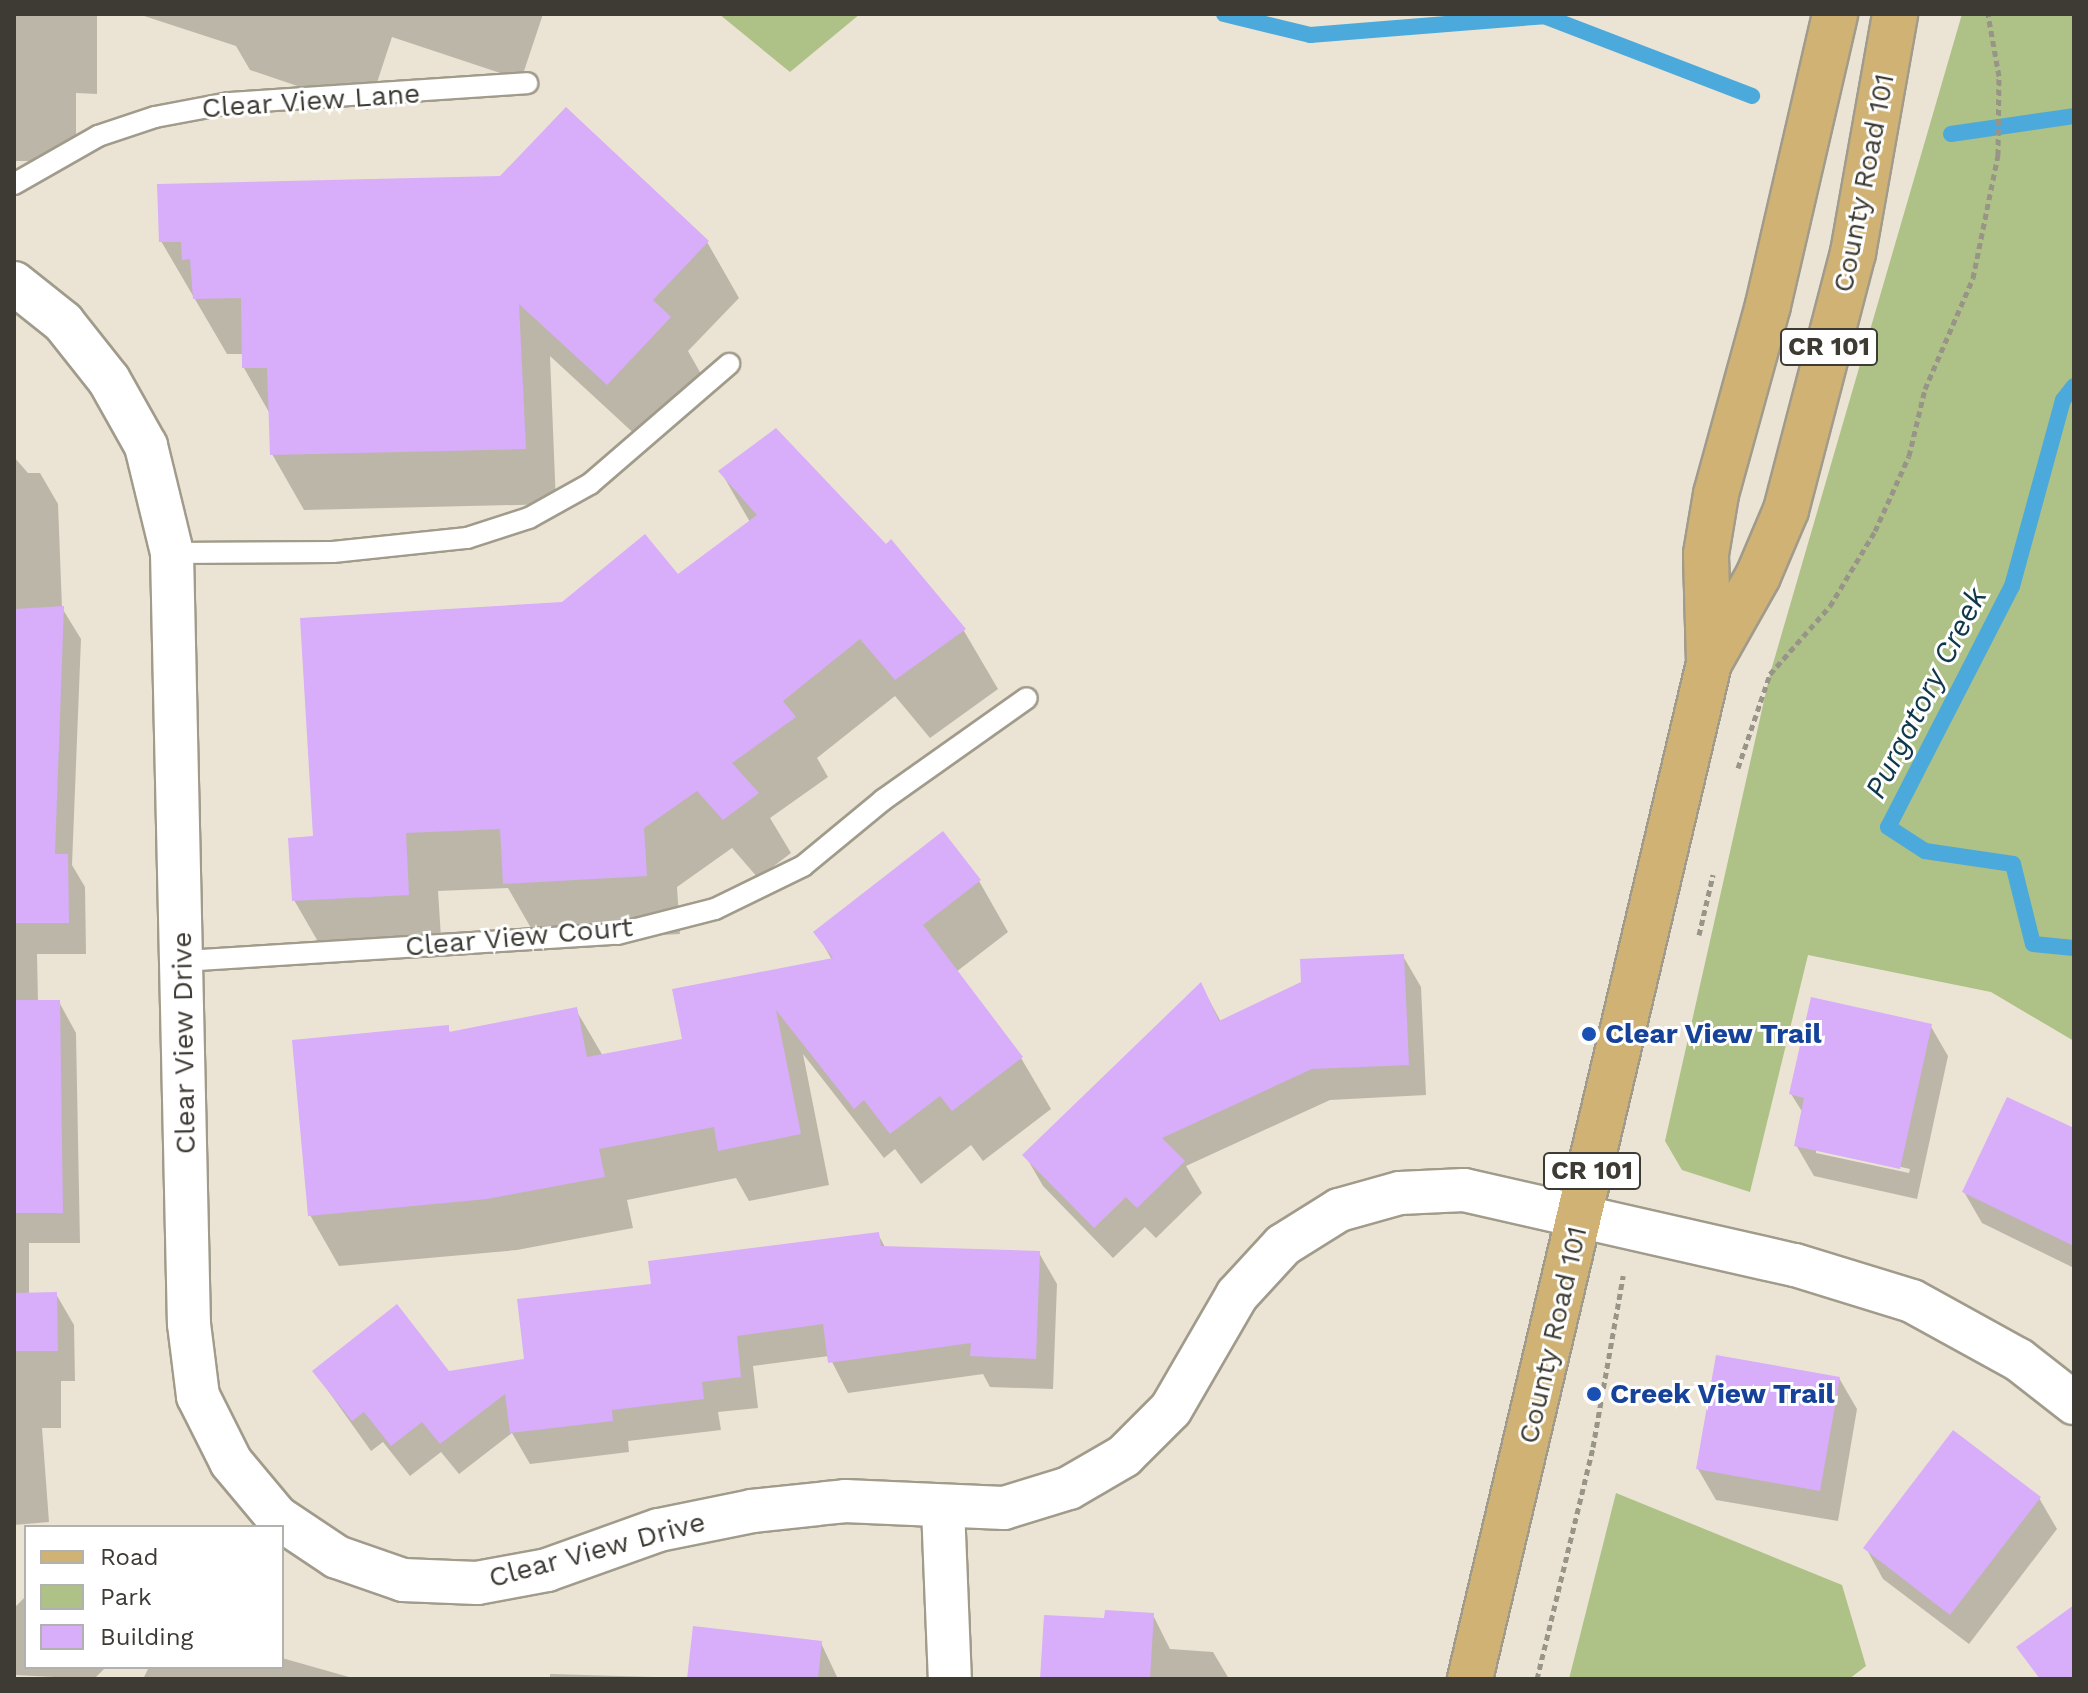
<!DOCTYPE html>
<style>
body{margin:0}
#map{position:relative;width:2088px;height:1693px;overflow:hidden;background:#ebe4d4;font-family:"Work Sans",sans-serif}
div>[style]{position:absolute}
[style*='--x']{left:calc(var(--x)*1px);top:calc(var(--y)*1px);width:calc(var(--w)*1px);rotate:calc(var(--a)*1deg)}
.green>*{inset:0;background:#aec186}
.shadow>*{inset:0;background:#0003}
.stream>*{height:16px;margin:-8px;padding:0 8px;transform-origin:8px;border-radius:8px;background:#4ca9db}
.building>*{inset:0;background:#d8adf9}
.path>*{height:5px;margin-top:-2.5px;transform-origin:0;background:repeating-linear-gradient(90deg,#989488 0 6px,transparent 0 10px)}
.roads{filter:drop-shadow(2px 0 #a19b8b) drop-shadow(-2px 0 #a19b8b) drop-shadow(0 2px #a19b8b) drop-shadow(0 -2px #a19b8b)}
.service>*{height:20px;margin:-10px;padding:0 10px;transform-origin:10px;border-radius:10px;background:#fff}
.minor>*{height:42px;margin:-21px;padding:0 21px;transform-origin:21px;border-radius:21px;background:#fff}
.primary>*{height:44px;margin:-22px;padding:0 22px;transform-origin:22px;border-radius:22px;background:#d0b274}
.dots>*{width:22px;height:22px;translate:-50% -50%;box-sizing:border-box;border:4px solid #fff;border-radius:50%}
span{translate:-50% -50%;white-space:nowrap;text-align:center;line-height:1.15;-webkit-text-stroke:6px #fff;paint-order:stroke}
.shield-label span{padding:2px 6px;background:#fff;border:2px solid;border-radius:6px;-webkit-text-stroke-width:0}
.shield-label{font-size:26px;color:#3d3b34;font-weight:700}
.street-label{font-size:28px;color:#3d3b34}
.transit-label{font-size:28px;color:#164399;font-weight:700}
.left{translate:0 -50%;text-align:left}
.water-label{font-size:30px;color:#0f384c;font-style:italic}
.frame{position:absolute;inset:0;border:16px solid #3d3b34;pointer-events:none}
.legend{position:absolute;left:24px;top:1525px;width:260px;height:144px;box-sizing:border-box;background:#fff;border:2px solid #b1b1ae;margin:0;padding:10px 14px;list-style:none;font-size:24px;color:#3d3b34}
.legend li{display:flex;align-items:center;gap:16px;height:40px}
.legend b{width:40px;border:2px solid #b1b1ae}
</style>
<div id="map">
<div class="green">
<i style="clip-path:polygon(719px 14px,860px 14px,790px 72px)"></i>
<i style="clip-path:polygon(1962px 14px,2074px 14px,2074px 1041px,1991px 992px,1808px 955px,1750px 1192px,1682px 1170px,1665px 1141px,1770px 674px)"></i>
<i style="clip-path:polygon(1616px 1493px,1842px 1585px,1866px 1666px,1849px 1679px,1569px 1679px)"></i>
</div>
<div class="shadow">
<i style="clip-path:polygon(14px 14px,97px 14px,97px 94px,76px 93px,76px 161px,14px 161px)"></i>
<i style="clip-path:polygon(138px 14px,543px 14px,521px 80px,392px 37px,368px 110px,250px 70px,236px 46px)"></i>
<i style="clip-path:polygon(161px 241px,707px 242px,739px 298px,688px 351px,701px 374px,640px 439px,550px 356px,556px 504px,304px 510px,272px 454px,270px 414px,244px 368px,243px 354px,227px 354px)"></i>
<i style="clip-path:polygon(14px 457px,28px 473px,40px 473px,58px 504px,62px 608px,81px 639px,72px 865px,85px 887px,86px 954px,37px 954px,38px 1002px,59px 1002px,76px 1033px,80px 1243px,29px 1243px,29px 1295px,56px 1294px,74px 1325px,75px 1381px,61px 1381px,61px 1428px,42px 1428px,49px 1522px,14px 1525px)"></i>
<i style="clip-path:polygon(721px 472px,886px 546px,891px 542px,964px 631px,998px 689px,930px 738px,895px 696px,817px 758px,828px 777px,770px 818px,791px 853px,758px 878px,732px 848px,677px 887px,680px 934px,539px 942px,508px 888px,438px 891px,442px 953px,328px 959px,294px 900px,315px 838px,563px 604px,678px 577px,750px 522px)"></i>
<i style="clip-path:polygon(979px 881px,1008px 932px,956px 972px,1021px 1058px,1051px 1109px,983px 1161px,971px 1145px,921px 1184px,895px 1149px,884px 1158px,803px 1054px,829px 1185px,749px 1201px,736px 1178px,627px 1200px,633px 1228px,517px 1250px,339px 1266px,310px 1215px,447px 1027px,451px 1034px,576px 1010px,603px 1056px,684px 1041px,832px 960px,816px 932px)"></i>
<i style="clip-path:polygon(1403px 956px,1421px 987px,1426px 1095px,1330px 1100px,1186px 1166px,1202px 1193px,1156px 1238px,1145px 1227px,1113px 1258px,1043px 1186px,1025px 1155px,1201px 985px,1221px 1022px)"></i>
<i style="clip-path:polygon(evenodd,1930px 1025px,1948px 1056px,1917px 1199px,1814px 1176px,1796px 1145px,1803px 1113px,1791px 1094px,1930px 1025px,1816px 1148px,1910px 1169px,1909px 1173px,1816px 1153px,1816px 1148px)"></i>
<i style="clip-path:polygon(2074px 1130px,2074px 1268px,1982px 1223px,1964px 1192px)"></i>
<i style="clip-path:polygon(878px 1234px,886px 1249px,1039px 1253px,1057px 1284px,1053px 1389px,990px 1387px,983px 1374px,848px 1393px,829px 1356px,753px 1366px,758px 1408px,718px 1412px,721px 1430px,628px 1441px,629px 1452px,530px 1464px,512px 1433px,459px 1474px,441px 1452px,410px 1476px,383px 1442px,371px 1451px,314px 1371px,448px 1373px,526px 1361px,653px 1285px)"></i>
<i style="clip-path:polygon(1839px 1378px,1857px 1409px,1838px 1521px,1716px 1500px,1698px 1469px)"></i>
<i style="clip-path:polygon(2039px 1498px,2057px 1529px,1969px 1644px,1883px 1579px,1866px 1548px)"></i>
<i style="clip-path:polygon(26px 1596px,26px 1667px,106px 1667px,94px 1679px,14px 1675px,14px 1608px)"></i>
<i style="clip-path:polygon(1153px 1615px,1170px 1649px,1213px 1652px,1229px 1679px,1041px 1679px,1106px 1620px)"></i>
<i style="clip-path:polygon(821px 1643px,838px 1679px,550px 1679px,550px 1674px,689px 1678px)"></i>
<i style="clip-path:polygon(282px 1658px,356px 1679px,143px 1679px,149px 1667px,282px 1667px)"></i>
</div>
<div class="stream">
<i style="--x:1224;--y:14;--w:89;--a:13.7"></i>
<i style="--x:1310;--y:35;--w:235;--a:-4.6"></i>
<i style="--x:1544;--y:16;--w:223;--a:21"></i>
<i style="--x:1951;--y:134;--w:124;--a:-8.3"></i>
<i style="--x:2074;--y:386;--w:18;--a:128"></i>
<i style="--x:2063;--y:400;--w:193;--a:105.3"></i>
<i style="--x:2012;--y:586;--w:271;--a:117.2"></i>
<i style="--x:1888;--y:827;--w:44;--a:33"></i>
<i style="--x:1925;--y:851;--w:89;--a:8.4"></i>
<i style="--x:2013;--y:864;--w:82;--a:76"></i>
<i style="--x:2033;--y:944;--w:41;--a:5.6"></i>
</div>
<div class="building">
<i style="clip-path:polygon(566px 107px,709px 241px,653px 300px,671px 317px,607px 385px,519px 304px,526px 449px,270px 455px,267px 368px,242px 368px,241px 298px,193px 299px,190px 259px,182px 260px,181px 242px,159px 242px,157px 184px,500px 176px)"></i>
<i style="clip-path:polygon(776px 428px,886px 544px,891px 539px,966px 629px,895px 680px,860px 639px,783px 701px,796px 717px,732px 763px,759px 793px,723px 820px,697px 791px,644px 828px,647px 876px,503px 884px,500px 829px,406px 833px,409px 895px,292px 901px,288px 838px,313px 836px,300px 618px,562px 602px,645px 534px,678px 574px,757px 515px,718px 471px)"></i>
<i style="clip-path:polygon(64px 606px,55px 854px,68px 854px,69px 923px,14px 923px,14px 609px)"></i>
<i style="clip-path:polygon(943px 831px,981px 880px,923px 925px,1023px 1057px,952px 1111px,940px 1096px,890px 1134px,864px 1100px,854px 1109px,776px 1010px,801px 1134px,718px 1151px,714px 1127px,599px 1149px,605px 1177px,487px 1199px,308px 1216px,292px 1040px,449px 1025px,449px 1032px,577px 1007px,587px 1057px,682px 1039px,672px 989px,833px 958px,813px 932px)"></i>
<i style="clip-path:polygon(1404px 954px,1409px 1065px,1312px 1069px,1162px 1138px,1185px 1161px,1137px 1208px,1126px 1197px,1094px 1228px,1022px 1155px,1201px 982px,1219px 1021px,1301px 982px,1300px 959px)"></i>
<i style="clip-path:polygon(1811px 997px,1932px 1024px,1900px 1169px,1794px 1146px,1804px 1098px,1789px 1094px)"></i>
<i style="clip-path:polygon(14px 1000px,60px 1000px,63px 1213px,14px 1213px)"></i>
<i style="clip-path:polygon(2007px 1097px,2074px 1128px,2074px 1246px,1962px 1192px)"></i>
<i style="clip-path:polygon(879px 1232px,881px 1246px,1040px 1251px,1036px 1359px,970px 1356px,971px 1343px,828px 1363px,823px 1324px,737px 1336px,741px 1377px,702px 1382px,704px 1399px,612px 1410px,613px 1421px,510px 1433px,505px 1394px,440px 1444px,422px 1422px,391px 1446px,364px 1412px,352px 1421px,312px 1371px,397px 1304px,449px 1371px,524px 1359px,517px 1299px,651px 1284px,648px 1261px)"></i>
<i style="clip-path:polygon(57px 1292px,58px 1351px,14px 1351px,14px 1293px)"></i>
<i style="clip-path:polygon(1716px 1355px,1840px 1377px,1820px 1491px,1696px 1469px)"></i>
<i style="clip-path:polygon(1953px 1430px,2041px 1497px,1950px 1615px,1863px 1548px)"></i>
<i style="clip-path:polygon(2074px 1605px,2074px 1679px,2040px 1679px,2016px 1647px)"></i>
<i style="clip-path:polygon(1105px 1610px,1154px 1613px,1150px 1679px,1040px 1679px,1044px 1615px,1104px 1618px)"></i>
<i style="clip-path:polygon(693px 1626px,822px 1641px,818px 1679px,687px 1679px)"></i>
</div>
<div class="path">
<i style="--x:1738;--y:768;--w:99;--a:-71.2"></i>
<i style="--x:1770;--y:674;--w:91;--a:-48.6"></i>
<i style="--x:1830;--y:606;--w:87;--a:-59"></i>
<i style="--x:1875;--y:531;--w:82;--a:-65.6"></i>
<i style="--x:1909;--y:456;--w:69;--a:-76.6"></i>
<i style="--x:1925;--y:389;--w:121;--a:-66.6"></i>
<i style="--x:1973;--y:278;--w:126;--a:-78.5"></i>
<i style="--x:1998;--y:155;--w:79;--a:-89.3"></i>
<i style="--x:1999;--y:76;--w:63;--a:-100.1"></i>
<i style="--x:1699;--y:935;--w:62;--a:-76.9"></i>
<i style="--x:1537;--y:1679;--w:239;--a:-76.4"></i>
<i style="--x:1593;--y:1447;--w:174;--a:-80"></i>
</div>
<div class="roads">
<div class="service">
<i style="--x:14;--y:184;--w:97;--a:-29.7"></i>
<i style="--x:98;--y:136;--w:60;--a:-18.4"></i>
<i style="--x:155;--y:117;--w:75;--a:-10.7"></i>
<i style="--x:229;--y:103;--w:299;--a:-3.8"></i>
<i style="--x:172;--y:553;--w:161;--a:-0.4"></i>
<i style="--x:333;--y:552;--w:135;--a:-6"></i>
<i style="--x:467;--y:538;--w:65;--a:-17.9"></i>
<i style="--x:529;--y:518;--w:70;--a:-29.1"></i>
<i style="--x:590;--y:484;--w:184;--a:-40.8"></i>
<i style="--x:184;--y:961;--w:434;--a:-3.6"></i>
<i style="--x:617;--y:934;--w:101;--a:-14.3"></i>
<i style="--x:715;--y:909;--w:98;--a:-26"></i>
<i style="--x:803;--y:866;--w:104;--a:-39.5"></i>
<i style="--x:883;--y:800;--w:176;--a:-35.3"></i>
</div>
<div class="minor">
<i style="--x:14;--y:283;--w:63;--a:38.5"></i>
<i style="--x:63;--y:322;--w:74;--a:51.6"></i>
<i style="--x:109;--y:380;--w:76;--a:60.7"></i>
<i style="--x:146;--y:446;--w:110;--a:76.3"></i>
<i style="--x:172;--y:553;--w:771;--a:88.74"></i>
<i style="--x:189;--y:1324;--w:73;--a:82.9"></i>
<i style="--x:198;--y:1396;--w:74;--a:63.4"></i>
<i style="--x:231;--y:1462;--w:72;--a:50.1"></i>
<i style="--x:277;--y:1517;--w:72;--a:33.7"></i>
<i style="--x:337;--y:1557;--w:70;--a:19.2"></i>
<i style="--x:403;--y:1580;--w:74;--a:2.3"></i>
<i style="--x:477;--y:1583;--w:71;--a:-10.5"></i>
<i style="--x:547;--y:1570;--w:119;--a:-19.7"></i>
<i style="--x:659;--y:1530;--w:95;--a:-11.5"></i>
<i style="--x:752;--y:1511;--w:94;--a:-6.1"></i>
<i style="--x:845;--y:1501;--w:159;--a:2.5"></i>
<i style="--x:1004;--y:1508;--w:68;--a:-17.1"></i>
<i style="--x:1069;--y:1488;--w:64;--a:-30.2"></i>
<i style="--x:1124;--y:1456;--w:66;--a:-45"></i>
<i style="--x:1171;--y:1409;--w:132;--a:-59.9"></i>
<i style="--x:1237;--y:1295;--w:68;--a:-47.4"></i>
<i style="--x:1283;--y:1245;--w:66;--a:-32"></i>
<i style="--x:1339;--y:1210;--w:63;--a:-15.6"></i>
<i style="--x:1400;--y:1193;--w:64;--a:-2.7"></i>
<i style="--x:1464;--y:1190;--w:339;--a:12.8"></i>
<i style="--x:1795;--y:1265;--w:122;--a:17.1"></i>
<i style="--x:1912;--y:1301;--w:122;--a:28.9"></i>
<i style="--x:2019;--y:1360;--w:70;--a:38"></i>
<i style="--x:943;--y:1508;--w:171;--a:87.7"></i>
</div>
<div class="primary">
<i style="--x:1709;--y:663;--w:100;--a:-60.6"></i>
<i style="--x:1758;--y:576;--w:72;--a:-67"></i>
<i style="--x:1786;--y:510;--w:266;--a:-75.4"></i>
<i style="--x:1853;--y:253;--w:243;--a:-80"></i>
<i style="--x:1470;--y:1679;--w:1044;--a:-76.76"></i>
<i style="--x:1709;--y:663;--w:109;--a:-91.6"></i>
<i style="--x:1706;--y:554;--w:61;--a:-80.5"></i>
<i style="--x:1716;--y:494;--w:196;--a:-74.6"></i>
<i style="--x:1768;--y:305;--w:299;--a:-77"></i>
</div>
</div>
<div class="dots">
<i style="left:1589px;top:1034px;background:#1a4fb4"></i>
<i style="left:1594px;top:1394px;background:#1a4fb4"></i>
</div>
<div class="shield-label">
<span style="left:1829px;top:347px">CR 101</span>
<span style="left:1592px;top:1171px">CR 101</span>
</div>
<div class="street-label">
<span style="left:311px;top:101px;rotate:-4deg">Clear View Lane</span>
<span style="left:1864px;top:183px;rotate:-79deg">County Road 101</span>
<span style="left:519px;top:937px;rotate:-5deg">Clear View Court</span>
<span style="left:184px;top:1043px;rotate:-91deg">Clear View Drive</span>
<span style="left:1553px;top:1335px;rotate:-77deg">County Road 101</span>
<span style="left:597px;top:1550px;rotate:-15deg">Clear View Drive</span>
</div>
<div class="transit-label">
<span class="left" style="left:1605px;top:1034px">Clear View Trail</span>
<span class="left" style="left:1610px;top:1394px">Creek View Trail</span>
</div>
<div class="water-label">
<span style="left:1926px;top:693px;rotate:-63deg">Purgatory Creek</span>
</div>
<div class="frame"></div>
<ul class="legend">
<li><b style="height:10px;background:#d0b274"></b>Road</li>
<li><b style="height:22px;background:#aec186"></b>Park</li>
<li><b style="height:22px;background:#d8adf9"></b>Building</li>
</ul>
</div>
